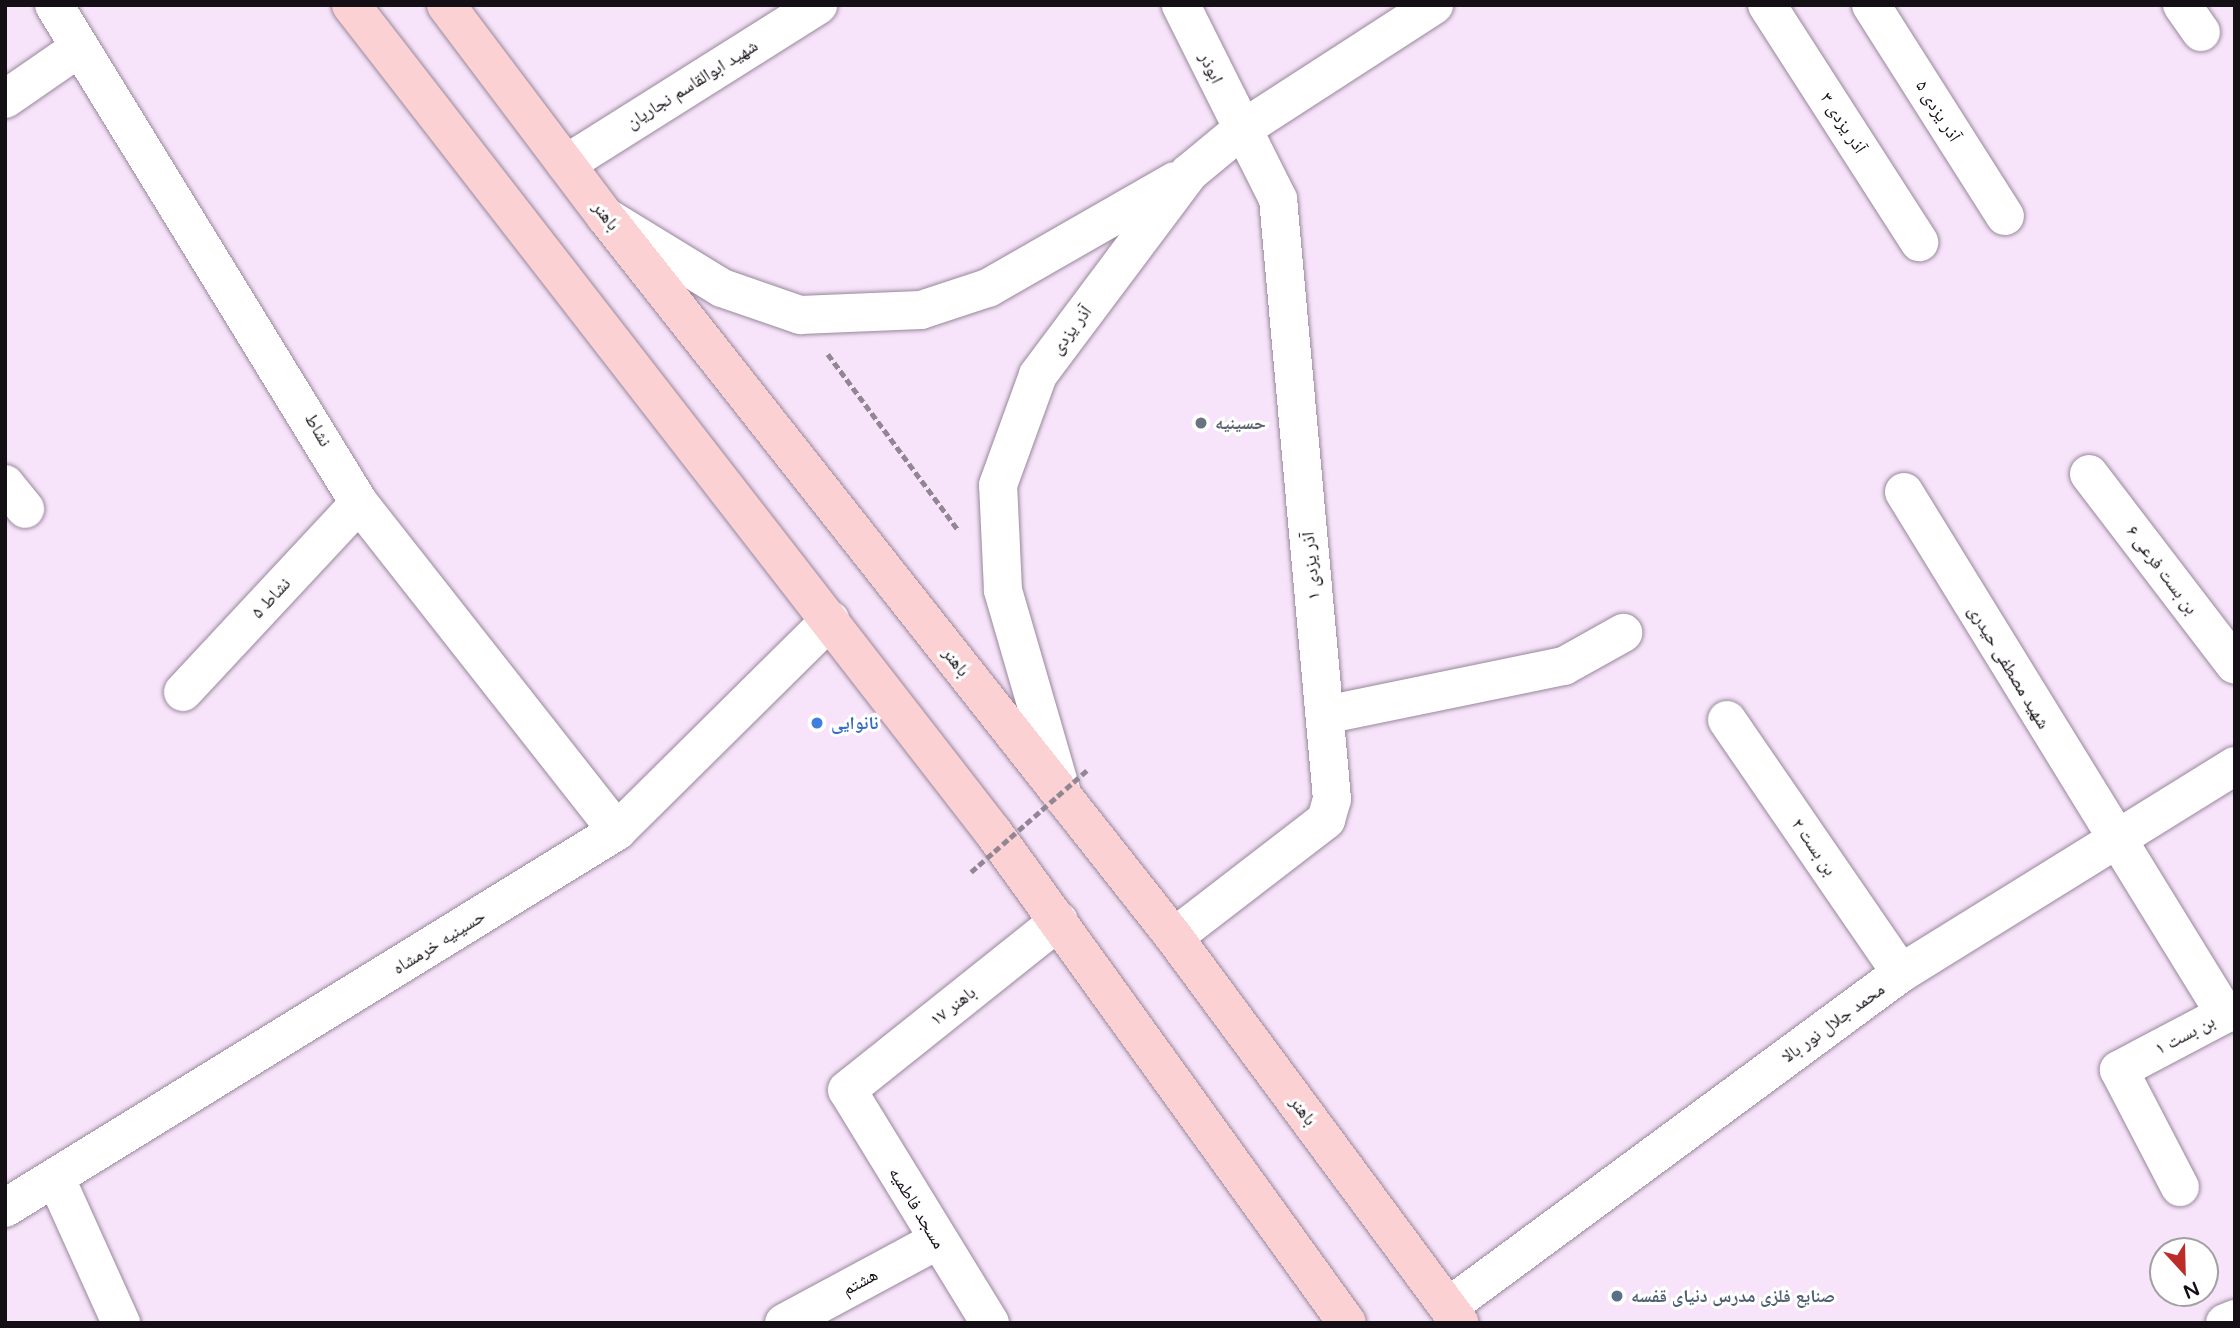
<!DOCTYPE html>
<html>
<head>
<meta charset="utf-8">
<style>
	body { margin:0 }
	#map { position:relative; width:2240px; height:1328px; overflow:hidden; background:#f7e4fa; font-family:"Varela Round","Noto Naskh Arabic",sans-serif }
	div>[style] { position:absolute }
	.path>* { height:4.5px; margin-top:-2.25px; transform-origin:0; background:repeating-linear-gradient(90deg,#928594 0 7px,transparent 0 10.5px) }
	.roads { filter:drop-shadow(0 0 2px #98879b) drop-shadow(0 0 2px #98879b) }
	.minor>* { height:38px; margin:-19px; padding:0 19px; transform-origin:19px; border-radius:19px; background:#fff }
	.tertiary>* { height:38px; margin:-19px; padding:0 19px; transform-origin:19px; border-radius:19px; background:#fff }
	.primary>* { height:38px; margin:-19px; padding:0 19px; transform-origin:19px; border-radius:19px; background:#fbd1d3 }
	.path-bridge>* { height:4.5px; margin-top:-2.25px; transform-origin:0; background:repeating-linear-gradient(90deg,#928594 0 7px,transparent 0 10.5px) }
	.dots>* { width:19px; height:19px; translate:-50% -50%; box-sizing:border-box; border:4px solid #fff; border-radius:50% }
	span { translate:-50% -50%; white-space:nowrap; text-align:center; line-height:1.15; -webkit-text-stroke:6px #fff; paint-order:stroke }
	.street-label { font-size:18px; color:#140e15 }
	.worship-label { font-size:18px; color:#5b616d; font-weight:700 }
	.left { translate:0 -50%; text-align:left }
	.shop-label { font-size:18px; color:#366cbe; font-weight:700 }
	.service-label { font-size:18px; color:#4e5e75; font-weight:700 }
	.frame { position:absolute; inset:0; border:7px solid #140e15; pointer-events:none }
	.north { position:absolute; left:2149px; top:1237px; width:70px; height:70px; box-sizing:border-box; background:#fff; border:2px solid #a19fa1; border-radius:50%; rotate:158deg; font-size:19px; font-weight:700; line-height:28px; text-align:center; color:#140e15 }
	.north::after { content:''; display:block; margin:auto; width:24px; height:32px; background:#bc2d2a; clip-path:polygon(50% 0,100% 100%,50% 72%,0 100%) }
</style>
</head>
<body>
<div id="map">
	<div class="path">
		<i style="left:828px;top:354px;width:219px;rotate:53.5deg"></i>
	</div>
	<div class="roads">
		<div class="minor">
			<i style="left:54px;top:5px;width:584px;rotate:58.51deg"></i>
			<i style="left:359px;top:503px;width:417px;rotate:51.8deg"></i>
			<i style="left:1767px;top:5px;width:282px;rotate:57.3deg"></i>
			<i style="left:1871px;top:5px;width:250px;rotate:57.6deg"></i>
			<i style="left:2182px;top:5px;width:33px;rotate:55deg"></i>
			<i style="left:5px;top:99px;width:90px;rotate:-34.6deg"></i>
			<i style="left:566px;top:164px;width:298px;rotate:-32.2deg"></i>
			<i style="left:2089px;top:474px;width:240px;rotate:52.6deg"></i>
			<i style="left:5px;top:484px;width:32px;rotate:51deg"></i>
			<i style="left:1904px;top:492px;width:613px;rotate:58.41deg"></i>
			<i style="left:2225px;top:1014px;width:120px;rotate:152.2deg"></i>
			<i style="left:2119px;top:1070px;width:132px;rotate:62.5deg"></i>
			<i style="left:183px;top:692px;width:258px;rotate:-47deg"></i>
			<i style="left:1325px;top:715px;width:244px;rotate:-11.6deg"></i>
			<i style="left:1564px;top:666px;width:68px;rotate:-29.2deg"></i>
			<i style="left:1727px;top:720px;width:307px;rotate:55.5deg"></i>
			<i style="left:1174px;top:937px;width:192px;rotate:-37.6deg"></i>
			<i style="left:1326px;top:820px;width:22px;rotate:-74deg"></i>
			<i style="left:1332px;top:799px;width:602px;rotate:-95.14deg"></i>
			<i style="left:1278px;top:199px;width:217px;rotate:-116.6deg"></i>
			<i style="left:57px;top:1181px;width:156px;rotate:65.7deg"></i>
			<i style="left:5px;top:1208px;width:719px;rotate:-31.63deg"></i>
			<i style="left:617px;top:831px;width:300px;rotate:-44.7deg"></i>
			<i style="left:1448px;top:1307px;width:563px;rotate:-36.4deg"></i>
			<i style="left:1901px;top:973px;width:393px;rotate:-31.8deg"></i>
			<i style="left:784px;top:1323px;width:173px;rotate:-28.3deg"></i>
			<i style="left:990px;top:1323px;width:273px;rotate:-121.5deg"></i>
			<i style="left:847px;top:1090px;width:271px;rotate:-38.6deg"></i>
			<i style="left:2225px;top:1323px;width:11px;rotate:-22deg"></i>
		</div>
		<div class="tertiary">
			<i style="left:606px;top:217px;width:136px;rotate:31.5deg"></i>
			<i style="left:722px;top:288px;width:83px;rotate:19.1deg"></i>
			<i style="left:800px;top:315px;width:121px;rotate:-2.4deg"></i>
			<i style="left:921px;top:310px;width:71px;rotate:-18.2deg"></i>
			<i style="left:988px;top:288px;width:215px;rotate:-29.8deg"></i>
			<i style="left:1063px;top:797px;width:216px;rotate:-106.2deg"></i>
			<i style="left:1003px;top:590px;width:105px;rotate:-92.7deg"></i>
			<i style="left:998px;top:485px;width:117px;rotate:-70deg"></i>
			<i style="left:1038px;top:375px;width:252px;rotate:-53.2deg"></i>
			<i style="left:1189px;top:173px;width:67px;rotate:-39.6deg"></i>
			<i style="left:1241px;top:130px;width:230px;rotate:-32.9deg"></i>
		</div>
		<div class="primary">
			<i style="left:351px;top:5px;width:1047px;rotate:52.18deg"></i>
			<i style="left:993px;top:832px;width:605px;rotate:54.21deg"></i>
			<i style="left:446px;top:5px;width:264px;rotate:53deg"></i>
			<i style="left:605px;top:216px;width:918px;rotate:51.72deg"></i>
			<i style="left:1174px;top:937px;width:480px;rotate:53.5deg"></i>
		</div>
	</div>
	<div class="path-bridge">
		<i style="left:971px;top:872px;width:154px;rotate:-41.3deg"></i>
	</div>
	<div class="dots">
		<i style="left:1201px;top:423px;background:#6b7280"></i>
		<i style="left:817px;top:723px;background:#3f7fe0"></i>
		<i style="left:1617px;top:1296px;background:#5c6f8a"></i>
	</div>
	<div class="street-label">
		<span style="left:1211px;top:68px;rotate:64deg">ابوذر</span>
		<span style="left:692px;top:84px;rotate:-32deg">شهید ابوالقاسم نجاریان</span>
		<span style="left:1938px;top:111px;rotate:58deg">آذر یزدی ۵</span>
		<span style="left:1843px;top:123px;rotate:57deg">آذر یزدی ۳</span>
		<span style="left:606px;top:216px;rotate:52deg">باهنر</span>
		<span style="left:1071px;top:330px;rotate:-53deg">آذر یزدی</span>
		<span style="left:318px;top:430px;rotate:60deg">نشاط</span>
		<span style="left:1311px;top:566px;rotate:-95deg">آذر یزدی ۱</span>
		<span style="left:2162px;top:570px;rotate:53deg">بن بست فرعی ۶</span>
		<span style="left:271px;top:598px;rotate:-47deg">نشاط ۵</span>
		<span style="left:956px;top:662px;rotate:52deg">باهنر</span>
		<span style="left:2009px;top:667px;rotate:59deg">شهید مصطفی حیدری</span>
		<span style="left:1814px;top:847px;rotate:56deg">بن بست ۲</span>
		<span style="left:439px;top:942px;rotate:-32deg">حسینیه خرمشاه</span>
		<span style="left:953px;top:1006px;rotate:-38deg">باهنر ۱۷</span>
		<span style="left:1833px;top:1023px;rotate:-36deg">محمد جلال نور بالا</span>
		<span style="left:2185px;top:1035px;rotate:-28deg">بن بست ۱</span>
		<span style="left:1303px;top:1111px;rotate:53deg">باهنر</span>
		<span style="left:917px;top:1208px;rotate:59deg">مسجد فاطمیه</span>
		<span style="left:860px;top:1282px;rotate:-28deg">هشتم</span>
	</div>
	<div class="worship-label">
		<span class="left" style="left:1215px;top:423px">حسینیه</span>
	</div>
	<div class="shop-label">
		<span class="left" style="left:831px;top:723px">نانوایی</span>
	</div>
	<div class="service-label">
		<span class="left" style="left:1631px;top:1296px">صنایع فلزی مدرس دنیای قفسه</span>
	</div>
	<div class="frame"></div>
	<div class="north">N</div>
</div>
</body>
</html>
